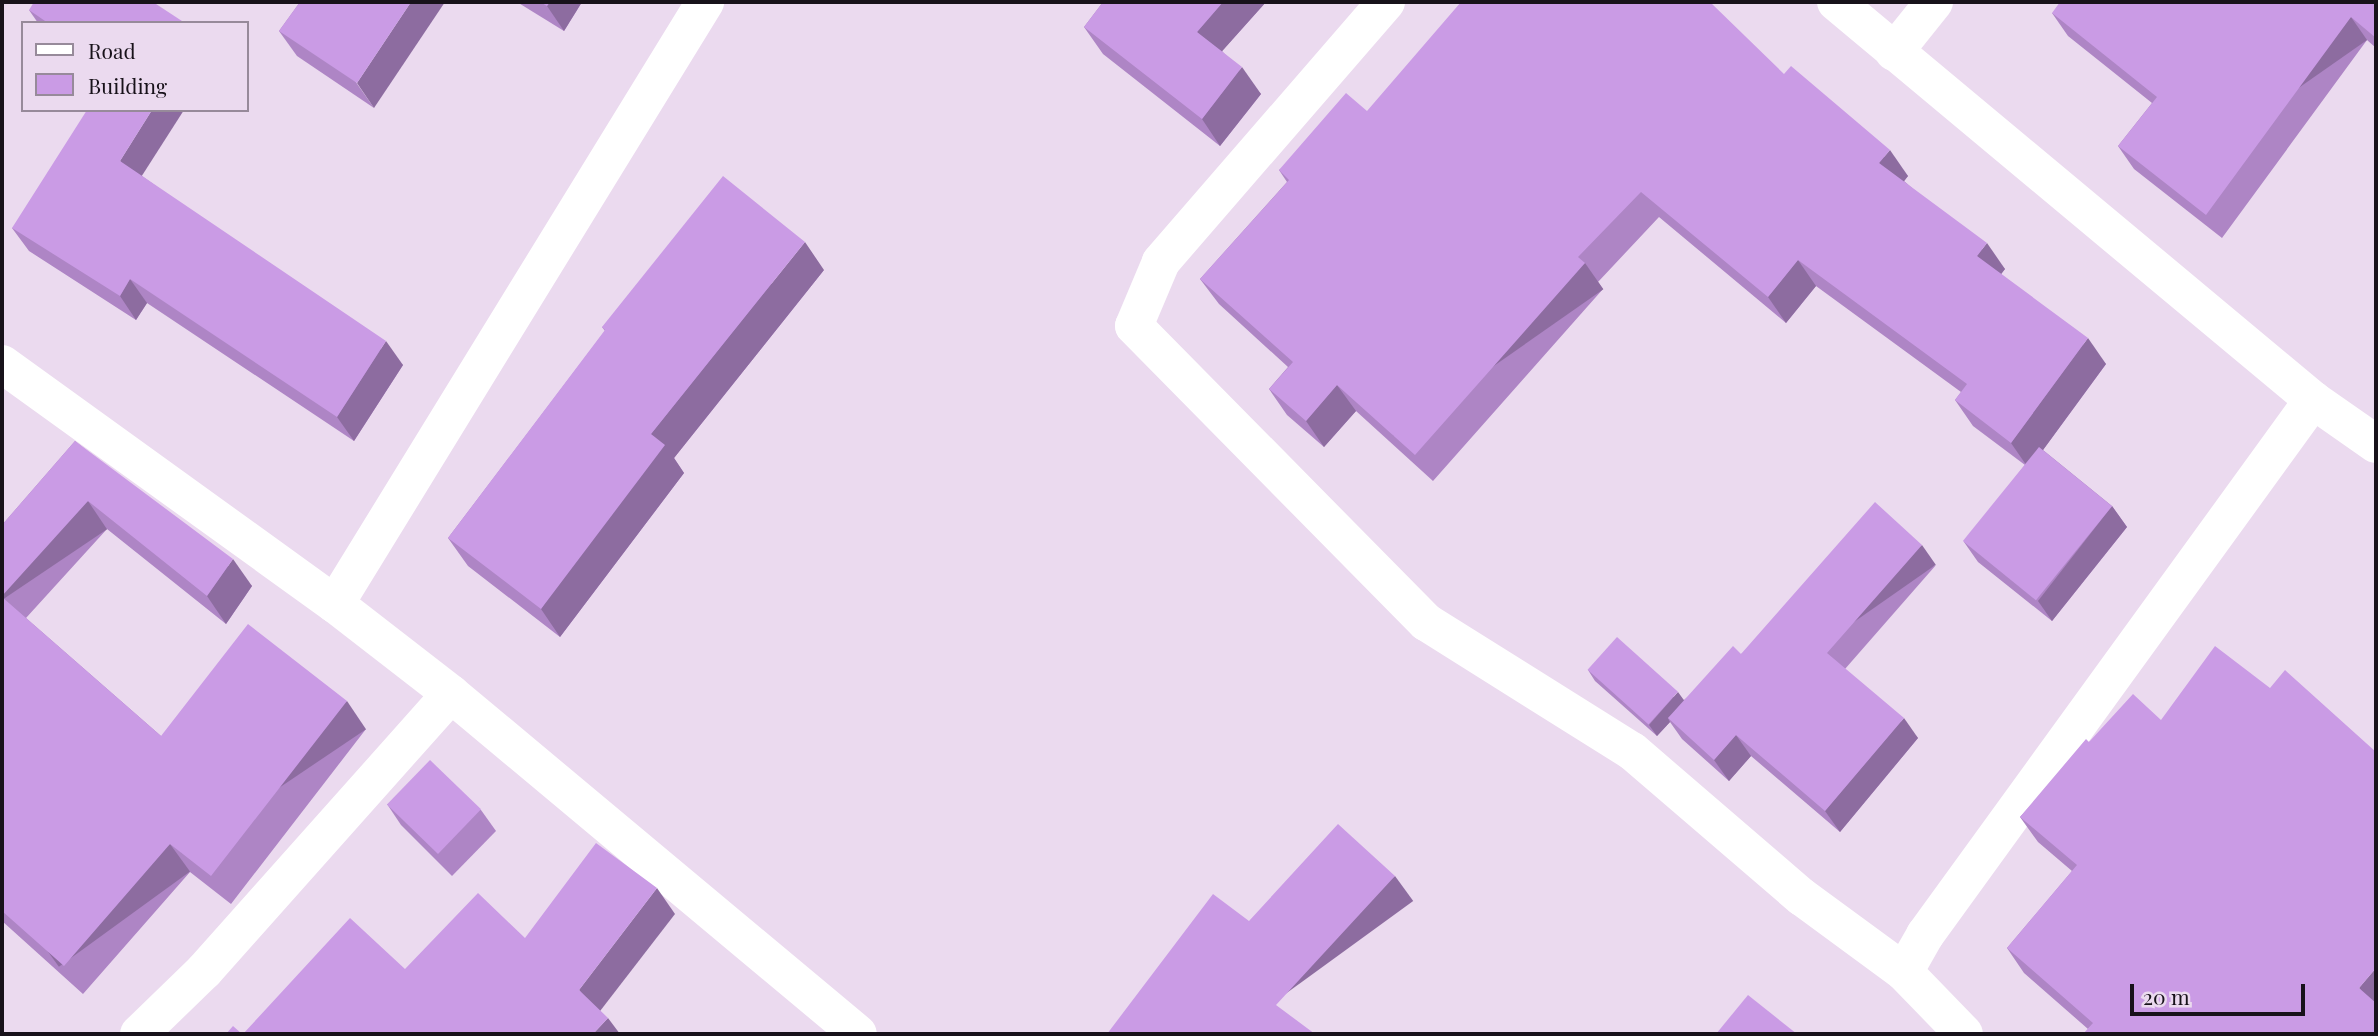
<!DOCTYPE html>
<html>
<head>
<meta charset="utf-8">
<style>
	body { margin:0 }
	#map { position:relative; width:2378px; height:1036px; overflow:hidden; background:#ebdaef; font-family:"Playfair Display",serif }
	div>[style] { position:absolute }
	.street>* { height:38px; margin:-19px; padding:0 19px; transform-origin:19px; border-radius:19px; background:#fff }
	.wall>* { inset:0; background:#ae85c5 }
	.shaded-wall>* { inset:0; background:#8d6ca0; transform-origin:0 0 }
	.building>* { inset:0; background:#ca9be5; transform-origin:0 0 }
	span { translate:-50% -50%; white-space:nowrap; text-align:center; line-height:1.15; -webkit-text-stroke:5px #ebdaef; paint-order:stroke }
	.frame { position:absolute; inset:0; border:4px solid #18121a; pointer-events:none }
	.legend { position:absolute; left:21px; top:21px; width:228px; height:91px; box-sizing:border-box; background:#ebdaef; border:2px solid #978a9a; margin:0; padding:9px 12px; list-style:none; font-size:21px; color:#18121a }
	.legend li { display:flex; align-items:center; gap:14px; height:35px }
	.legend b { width:35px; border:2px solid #978a9a }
	.scale { position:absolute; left:2130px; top:984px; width:175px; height:32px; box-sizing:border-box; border:4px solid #18121a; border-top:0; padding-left:9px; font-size:21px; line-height:24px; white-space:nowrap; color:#18121a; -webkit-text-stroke:5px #ebdaef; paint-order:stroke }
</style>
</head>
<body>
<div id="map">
	<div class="street">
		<i style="left:1386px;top:2px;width:344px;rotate:130.9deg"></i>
		<i style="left:1161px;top:262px;width:69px;rotate:112.9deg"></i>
		<i style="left:1134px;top:326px;width:416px;rotate:45.4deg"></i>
		<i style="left:1426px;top:622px;width:243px;rotate:32.1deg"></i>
		<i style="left:1632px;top:751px;width:224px;rotate:40.7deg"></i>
		<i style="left:1802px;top:897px;width:127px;rotate:36.3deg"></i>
		<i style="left:1904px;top:972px;width:86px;rotate:45.9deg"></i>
		<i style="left:1836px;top:2px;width:621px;rotate:39.84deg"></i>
		<i style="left:2313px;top:400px;width:77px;rotate:34.9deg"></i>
		<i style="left:1894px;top:52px;width:64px;rotate:-51.3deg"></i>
		<i style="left:2px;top:364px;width:410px;rotate:35.8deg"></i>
		<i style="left:335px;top:604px;width:147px;rotate:37.8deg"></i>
		<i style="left:451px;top:694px;width:530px;rotate:39.87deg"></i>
		<i style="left:335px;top:604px;width:707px;rotate:-58.42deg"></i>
		<i style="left:1904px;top:972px;width:43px;rotate:-60.4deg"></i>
		<i style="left:1925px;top:935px;width:661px;rotate:-54.05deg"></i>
		<i style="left:139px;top:1034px;width:91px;rotate:-44.1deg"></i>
		<i style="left:204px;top:971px;width:371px;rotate:-48.3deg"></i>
	</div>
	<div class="wall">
		<i style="clip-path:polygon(300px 2px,374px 108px,297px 56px,279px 31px)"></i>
		<i style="clip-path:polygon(517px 2px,582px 2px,564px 31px)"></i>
		<i style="clip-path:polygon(1103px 2px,1266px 2px,1222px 51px,1261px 94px,1220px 146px,1103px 54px,1084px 27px)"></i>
		<i style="clip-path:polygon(2376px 2px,2376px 48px,2367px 40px,2222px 238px,2134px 169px,2118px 146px,2152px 103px,2068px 36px,2052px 13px)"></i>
		<i style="clip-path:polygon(29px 10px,185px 23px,38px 23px)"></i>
		<i style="clip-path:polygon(1784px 74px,1908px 176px,1904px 181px,2005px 269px,2001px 274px,2106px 364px,2043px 450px,2112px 506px,2127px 527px,2052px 621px,1978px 562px,1964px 542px,2025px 465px,1973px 426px,1955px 400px,1961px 392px,1816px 286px,1786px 323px,1659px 217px,1598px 282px,1603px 289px,1433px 481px,1356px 411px,1324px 447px,1287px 415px,1269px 389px,1288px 367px,1219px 304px,1200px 279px,1287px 182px,1279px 170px,1367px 111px)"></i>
		<i style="clip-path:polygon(142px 176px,403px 365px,354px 441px,147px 303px,136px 320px,29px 251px,12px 228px)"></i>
		<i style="clip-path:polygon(824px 270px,674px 458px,684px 473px,560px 637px,468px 566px,448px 538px,605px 331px,602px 327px)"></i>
		<i style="clip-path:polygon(75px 441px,252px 586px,226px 624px,107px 529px,26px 618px,161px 736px,366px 729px,231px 904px,190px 872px,83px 994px,2px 921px,2px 525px)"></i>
		<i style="clip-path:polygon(1936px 565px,1845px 669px,1918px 738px,1840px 832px,1751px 756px,1729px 781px,1682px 739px,1670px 722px,1657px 736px,1595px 681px,1588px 670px,1684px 700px,1741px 654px)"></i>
		<i style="clip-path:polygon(2270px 688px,2376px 752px,2088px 1029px,2024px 973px,2007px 948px,2072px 871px,2038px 842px,2020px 817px,2089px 742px)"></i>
		<i style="clip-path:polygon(387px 804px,481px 810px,496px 831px,452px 876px,401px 825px)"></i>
	</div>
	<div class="shaded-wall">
		<i style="clip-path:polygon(411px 2px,445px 2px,374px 108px,357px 83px)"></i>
		<i style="clip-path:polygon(550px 2px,582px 2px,564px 31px,547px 6px)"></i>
		<i style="clip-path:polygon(1223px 2px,1266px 2px,1216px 58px,1197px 32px)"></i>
		<i style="left:2351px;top:17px;width:28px;height:245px;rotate:55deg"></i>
		<i style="clip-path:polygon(1242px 67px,1261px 94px,1220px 146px,1202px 119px)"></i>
		<i style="clip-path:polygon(152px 110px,184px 110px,136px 185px,120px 161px)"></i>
		<i style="clip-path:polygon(1890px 150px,1908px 176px,1898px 189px,1879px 163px)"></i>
		<i style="clip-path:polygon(805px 242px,824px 270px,674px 458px,684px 473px,560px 637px,541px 609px,651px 434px)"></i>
		<i style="clip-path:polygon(1987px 243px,2005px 269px,1995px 282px,1977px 256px)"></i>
		<i style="clip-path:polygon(1798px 260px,1816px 286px,1786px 323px,1768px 297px)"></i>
		<i style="left:1585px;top:263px;width:32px;height:256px;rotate:55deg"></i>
		<i style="clip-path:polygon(130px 279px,147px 303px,136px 320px,120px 296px)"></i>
		<i style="clip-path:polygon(2088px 338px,2106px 364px,2029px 469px,2011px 443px)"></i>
		<i style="clip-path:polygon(386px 341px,403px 365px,354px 441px,337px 417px)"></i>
		<i style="clip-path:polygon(1337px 385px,1356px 411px,1324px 447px,1306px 421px)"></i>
		<i style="left:88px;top:501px;width:34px;height:128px;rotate:56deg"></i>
		<i style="clip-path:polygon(2112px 506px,2127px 527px,2052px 621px,2038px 601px)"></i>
		<i style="left:1922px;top:545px;width:24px;height:144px;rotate:55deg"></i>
		<i style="clip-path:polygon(233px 559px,252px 586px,226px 624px,207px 596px)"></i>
		<i style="clip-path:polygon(1678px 692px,1686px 703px,1668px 718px,1670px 722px,1657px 736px,1649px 725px)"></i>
		<i style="left:347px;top:701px;width:34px;height:222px;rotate:56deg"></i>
		<i style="clip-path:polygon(1904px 718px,1918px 738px,1840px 832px,1825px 811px)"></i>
		<i style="clip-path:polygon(1736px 735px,1751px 756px,1729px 781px,1714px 760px)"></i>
		<i style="left:170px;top:844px;width:34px;height:162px;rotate:54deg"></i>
		<i style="left:1395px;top:876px;width:31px;height:176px;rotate:54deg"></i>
		<i style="clip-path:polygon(657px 888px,675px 914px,597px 1015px,579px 990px)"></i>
		<i style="clip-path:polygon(2376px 968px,2376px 1012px,2359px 988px)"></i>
		<i style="clip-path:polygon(608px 1018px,620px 1034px,593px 1034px)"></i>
	</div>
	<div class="building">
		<i style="clip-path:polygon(34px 2px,153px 2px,185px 23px,48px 23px,29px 10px)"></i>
		<i style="clip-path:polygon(300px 2px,411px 2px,357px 83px,279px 31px)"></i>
		<i style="clip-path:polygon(540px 2px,550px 2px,547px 6px)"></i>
		<i style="clip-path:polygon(1103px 2px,1223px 2px,1197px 32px,1242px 67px,1202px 119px,1084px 27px)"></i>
		<i style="clip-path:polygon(1461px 2px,1710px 2px,1784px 74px,1791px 66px,1890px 150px,1879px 163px,1987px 243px,1977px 256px,2088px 338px,2011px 443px,1955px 400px,1967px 384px,1798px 260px,1768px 297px,1641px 192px,1578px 257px,1585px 263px,1415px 455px,1337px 385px,1306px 421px,1269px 389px,1293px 362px,1200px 279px,1289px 180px,1279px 170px,1346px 93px,1367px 111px)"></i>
		<i style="clip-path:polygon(2060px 2px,2376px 2px,2376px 38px,2351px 17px,2206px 215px,2118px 146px,2157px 97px,2052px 13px)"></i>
		<i style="clip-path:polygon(87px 110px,152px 110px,120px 161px,386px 341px,337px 417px,130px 279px,120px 296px,12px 228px)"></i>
		<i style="clip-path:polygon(723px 176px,805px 242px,651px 434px,665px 445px,541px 609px,448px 538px,605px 330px,602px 327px)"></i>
		<i style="clip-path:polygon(75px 441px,233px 559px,207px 596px,88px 501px,2px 596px,2px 525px)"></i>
		<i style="left:2039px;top:447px;width:94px;height:121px;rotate:39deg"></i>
		<i style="clip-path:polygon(1875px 502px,1922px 545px,1827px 653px,1904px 718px,1825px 811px,1736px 735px,1714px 760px,1668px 718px,1733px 646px,1741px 654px)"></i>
		<i style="clip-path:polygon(2px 597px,161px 736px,248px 624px,347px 701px,211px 876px,170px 844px,64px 966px,2px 911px)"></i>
		<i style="left:1617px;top:637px;width:82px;height:44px;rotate:42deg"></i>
		<i style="clip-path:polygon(2215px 646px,2270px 688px,2285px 670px,2376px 752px,2376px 968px,2359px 988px,2376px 1003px,2376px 1034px,2083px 1034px,2093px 1023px,2007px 948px,2077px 865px,2020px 817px,2086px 739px,2089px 742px,2133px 694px,2161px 720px)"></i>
		<i style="left:430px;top:760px;width:71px;height:62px;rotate:44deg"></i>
		<i style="clip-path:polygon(1338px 824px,1395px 876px,1276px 1005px,1315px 1034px,1107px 1034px,1213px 894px,1249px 921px)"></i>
		<i style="clip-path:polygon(596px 843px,657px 888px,579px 990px,608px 1018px,593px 1034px,243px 1034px,350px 918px,405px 969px,478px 893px,525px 938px)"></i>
		<i style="clip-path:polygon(1748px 995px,1797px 1034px,1716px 1034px)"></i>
		<i style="clip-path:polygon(233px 1026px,242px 1034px,226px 1034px)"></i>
	</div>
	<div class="frame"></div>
	<ul class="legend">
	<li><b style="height:9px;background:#fff"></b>Road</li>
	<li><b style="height:19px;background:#ca9be5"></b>Building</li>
	</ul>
	<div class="scale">20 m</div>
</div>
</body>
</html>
